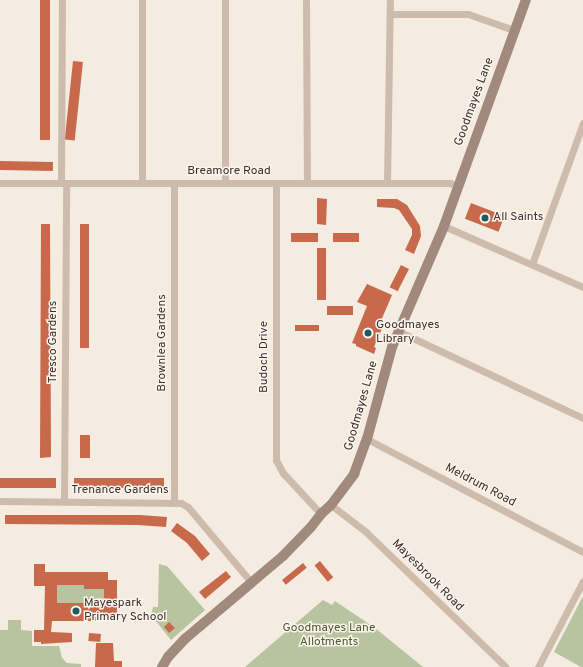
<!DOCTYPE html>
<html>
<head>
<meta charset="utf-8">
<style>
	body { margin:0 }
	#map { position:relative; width:583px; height:667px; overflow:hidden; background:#f4ebe1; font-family:Overpass,sans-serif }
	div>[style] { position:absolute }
	.green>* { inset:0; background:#b8c4a0; transform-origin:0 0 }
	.building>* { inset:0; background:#c8694b; transform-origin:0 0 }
	.minor>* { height:7px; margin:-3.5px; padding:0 3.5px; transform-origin:3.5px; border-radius:3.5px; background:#cdbbac }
	.secondary>* { height:10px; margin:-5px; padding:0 5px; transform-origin:5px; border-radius:5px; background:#a18a7d }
	.dots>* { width:11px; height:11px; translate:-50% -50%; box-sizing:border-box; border:2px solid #fbf5ee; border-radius:50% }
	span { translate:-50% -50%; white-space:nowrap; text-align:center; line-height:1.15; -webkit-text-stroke:3px #fbf5ee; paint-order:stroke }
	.street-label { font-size:12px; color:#3b302b }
	.poi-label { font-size:12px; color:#3b302b }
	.left { translate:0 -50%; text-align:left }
	.park-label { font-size:12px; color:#4a5a2e }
</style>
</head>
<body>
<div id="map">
	<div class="green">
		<i style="clip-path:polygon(159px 564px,167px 566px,205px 610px,171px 640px,151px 615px,153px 607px,158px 607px)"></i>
		<i style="left:104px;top:584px;width:19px;height:47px;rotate:90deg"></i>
		<i style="clip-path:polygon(583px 596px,583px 667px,581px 667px,554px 652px)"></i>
		<i style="clip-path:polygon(323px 600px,332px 605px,335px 601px,375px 628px,423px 667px,245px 667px)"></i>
		<i style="clip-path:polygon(8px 620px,21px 620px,21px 630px,32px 631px,32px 646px,59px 646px,62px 658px,67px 663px,81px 664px,81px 667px,0 667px,0 630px,8px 630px)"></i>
	</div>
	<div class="building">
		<i style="left:40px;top:0;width:10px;height:140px"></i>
		<i style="left:73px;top:61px;width:10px;height:79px;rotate:6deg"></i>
		<i style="left:0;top:161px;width:53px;height:9px;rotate:1deg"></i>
		<i style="clip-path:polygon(317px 198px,327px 199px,326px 225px,317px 224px)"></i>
		<i style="clip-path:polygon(377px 199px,397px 199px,407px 205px,420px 226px,421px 236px,414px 254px,405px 250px,412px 235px,412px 229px,399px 210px,394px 208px,377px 207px)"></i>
		<i style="left:471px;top:203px;width:36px;height:17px;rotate:21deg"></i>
		<i style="clip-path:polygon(41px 224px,50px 224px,51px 457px,40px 458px)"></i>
		<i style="left:80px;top:224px;width:9px;height:124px"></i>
		<i style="left:291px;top:233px;width:27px;height:9px"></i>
		<i style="left:333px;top:233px;width:26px;height:9px"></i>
		<i style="left:317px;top:248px;width:9px;height:52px"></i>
		<i style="left:401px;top:265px;width:9px;height:25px;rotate:27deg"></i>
		<i style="clip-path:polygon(367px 284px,392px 295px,380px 323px,384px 324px,374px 347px,376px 348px,374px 354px,356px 346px,356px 344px,352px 343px,367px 306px,357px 302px)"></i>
		<i style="left:327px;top:306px;width:26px;height:9px"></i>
		<i style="left:295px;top:325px;width:24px;height:6px"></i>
		<i style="left:80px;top:435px;width:10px;height:23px"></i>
		<i style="left:0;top:478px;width:56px;height:10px"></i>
		<i style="left:164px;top:478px;width:10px;height:90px;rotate:90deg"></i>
		<i style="clip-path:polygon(5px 515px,140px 515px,167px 517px,166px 527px,138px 525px,5px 524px)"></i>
		<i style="clip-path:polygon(177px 523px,195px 536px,210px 554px,202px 561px,187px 543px,171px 531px)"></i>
		<i style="left:320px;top:561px;width:21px;height:7px;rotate:51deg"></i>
		<i style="left:303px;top:563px;width:6px;height:27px;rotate:51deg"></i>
		<i style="clip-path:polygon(evenodd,34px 564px,45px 564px,45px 572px,108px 572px,108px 580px,117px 580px,117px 621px,52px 621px,51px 632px,72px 633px,72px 642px,41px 644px,41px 642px,34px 642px,34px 630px,44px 630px,45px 586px,34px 586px,34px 564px,57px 585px,84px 585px,84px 589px,104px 589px,104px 603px,57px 603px,57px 585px)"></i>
		<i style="clip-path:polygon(226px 571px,231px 577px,205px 599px,199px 592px)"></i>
		<i style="clip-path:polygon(169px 622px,175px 628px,169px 633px,164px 627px)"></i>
		<i style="left:89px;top:633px;width:12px;height:8px;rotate:5deg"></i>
		<i style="clip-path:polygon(96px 643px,113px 643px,114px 661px,122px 661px,122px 667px,95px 667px)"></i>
	</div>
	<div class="minor">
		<i style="left:306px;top:0;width:183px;rotate:89.7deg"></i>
		<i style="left:390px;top:14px;width:78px"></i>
		<i style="left:468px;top:14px;width:49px;rotate:19.2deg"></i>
		<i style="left:0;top:183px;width:450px"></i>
		<i style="left:450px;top:183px;width:8px;rotate:23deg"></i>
		<i style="left:61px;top:183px;width:183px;rotate:-89.7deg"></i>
		<i style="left:142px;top:183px;width:183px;rotate:-90deg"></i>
		<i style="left:174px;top:183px;width:319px;rotate:90deg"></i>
		<i style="left:225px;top:183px;width:183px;rotate:-90deg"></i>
		<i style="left:276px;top:183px;width:277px;rotate:90deg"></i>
		<i style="left:276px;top:460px;width:15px;rotate:62deg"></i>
		<i style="left:283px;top:473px;width:56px;rotate:47.2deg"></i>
		<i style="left:387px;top:183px;width:183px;rotate:-89.1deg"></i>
		<i style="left:444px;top:226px;width:152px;rotate:23.7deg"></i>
		<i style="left:532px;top:264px;width:150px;rotate:-70.1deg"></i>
		<i style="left:398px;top:331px;width:204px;rotate:25.2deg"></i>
		<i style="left:367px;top:439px;width:244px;rotate:27.6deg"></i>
		<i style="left:0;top:501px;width:181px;rotate:0.6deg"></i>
		<i style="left:181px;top:503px;width:8px;rotate:30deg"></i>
		<i style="left:188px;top:507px;width:98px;rotate:50deg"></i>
		<i style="left:64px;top:501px;width:318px;rotate:-89.6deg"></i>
		<i style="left:331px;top:505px;width:44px;rotate:37.6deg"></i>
		<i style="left:366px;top:532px;width:194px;rotate:44deg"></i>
		<i style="left:538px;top:667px;width:97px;rotate:-62.4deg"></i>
	</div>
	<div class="secondary">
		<i style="left:162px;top:667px;width:12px;rotate:-59deg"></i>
		<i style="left:168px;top:657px;width:26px;rotate:-47deg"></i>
		<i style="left:186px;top:638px;width:127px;rotate:-40.2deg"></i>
		<i style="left:283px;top:556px;width:40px;rotate:-46deg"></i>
		<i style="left:311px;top:527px;width:16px;rotate:-52deg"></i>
		<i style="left:321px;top:514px;width:13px;rotate:-42deg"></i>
		<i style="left:331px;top:505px;width:39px;rotate:-53deg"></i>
		<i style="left:354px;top:474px;width:37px;rotate:-70deg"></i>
		<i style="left:367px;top:439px;width:95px;rotate:-74.8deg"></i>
		<i style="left:392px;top:347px;width:132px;rotate:-66.7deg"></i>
		<i style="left:444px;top:226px;width:240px;rotate:-70.1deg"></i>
	</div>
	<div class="dots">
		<i style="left:485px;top:218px;background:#1f5a5e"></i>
		<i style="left:368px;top:333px;background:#1f5a5e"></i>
		<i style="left:76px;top:611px;background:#1f5a5e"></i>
	</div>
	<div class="street-label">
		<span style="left:475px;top:102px;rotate:-70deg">Goodmayes Lane</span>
		<span style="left:229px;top:172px">Breamore Road</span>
		<span style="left:54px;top:342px;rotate:-90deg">Tresco Gardens</span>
		<span style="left:163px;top:343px;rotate:-90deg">Brownlea Gardens</span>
		<span style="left:265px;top:357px;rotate:-90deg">Budoch Drive</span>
		<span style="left:362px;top:406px;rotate:-74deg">Goodmayes Lane</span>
		<span style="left:480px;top:486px;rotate:28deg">Meldrum Road</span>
		<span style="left:120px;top:491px">Trenance Gardens</span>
		<span style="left:427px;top:576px;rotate:45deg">Mayesbrook Road</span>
	</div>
	<div class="poi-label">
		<span class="left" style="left:493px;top:218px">All Saints</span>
		<span class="left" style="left:376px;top:333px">Goodmayes<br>Library</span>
		<span class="left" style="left:84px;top:611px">Mayespark<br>Primary School</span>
	</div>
	<div class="park-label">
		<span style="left:329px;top:636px">Goodmayes Lane<br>Allotments</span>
	</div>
</div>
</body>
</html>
